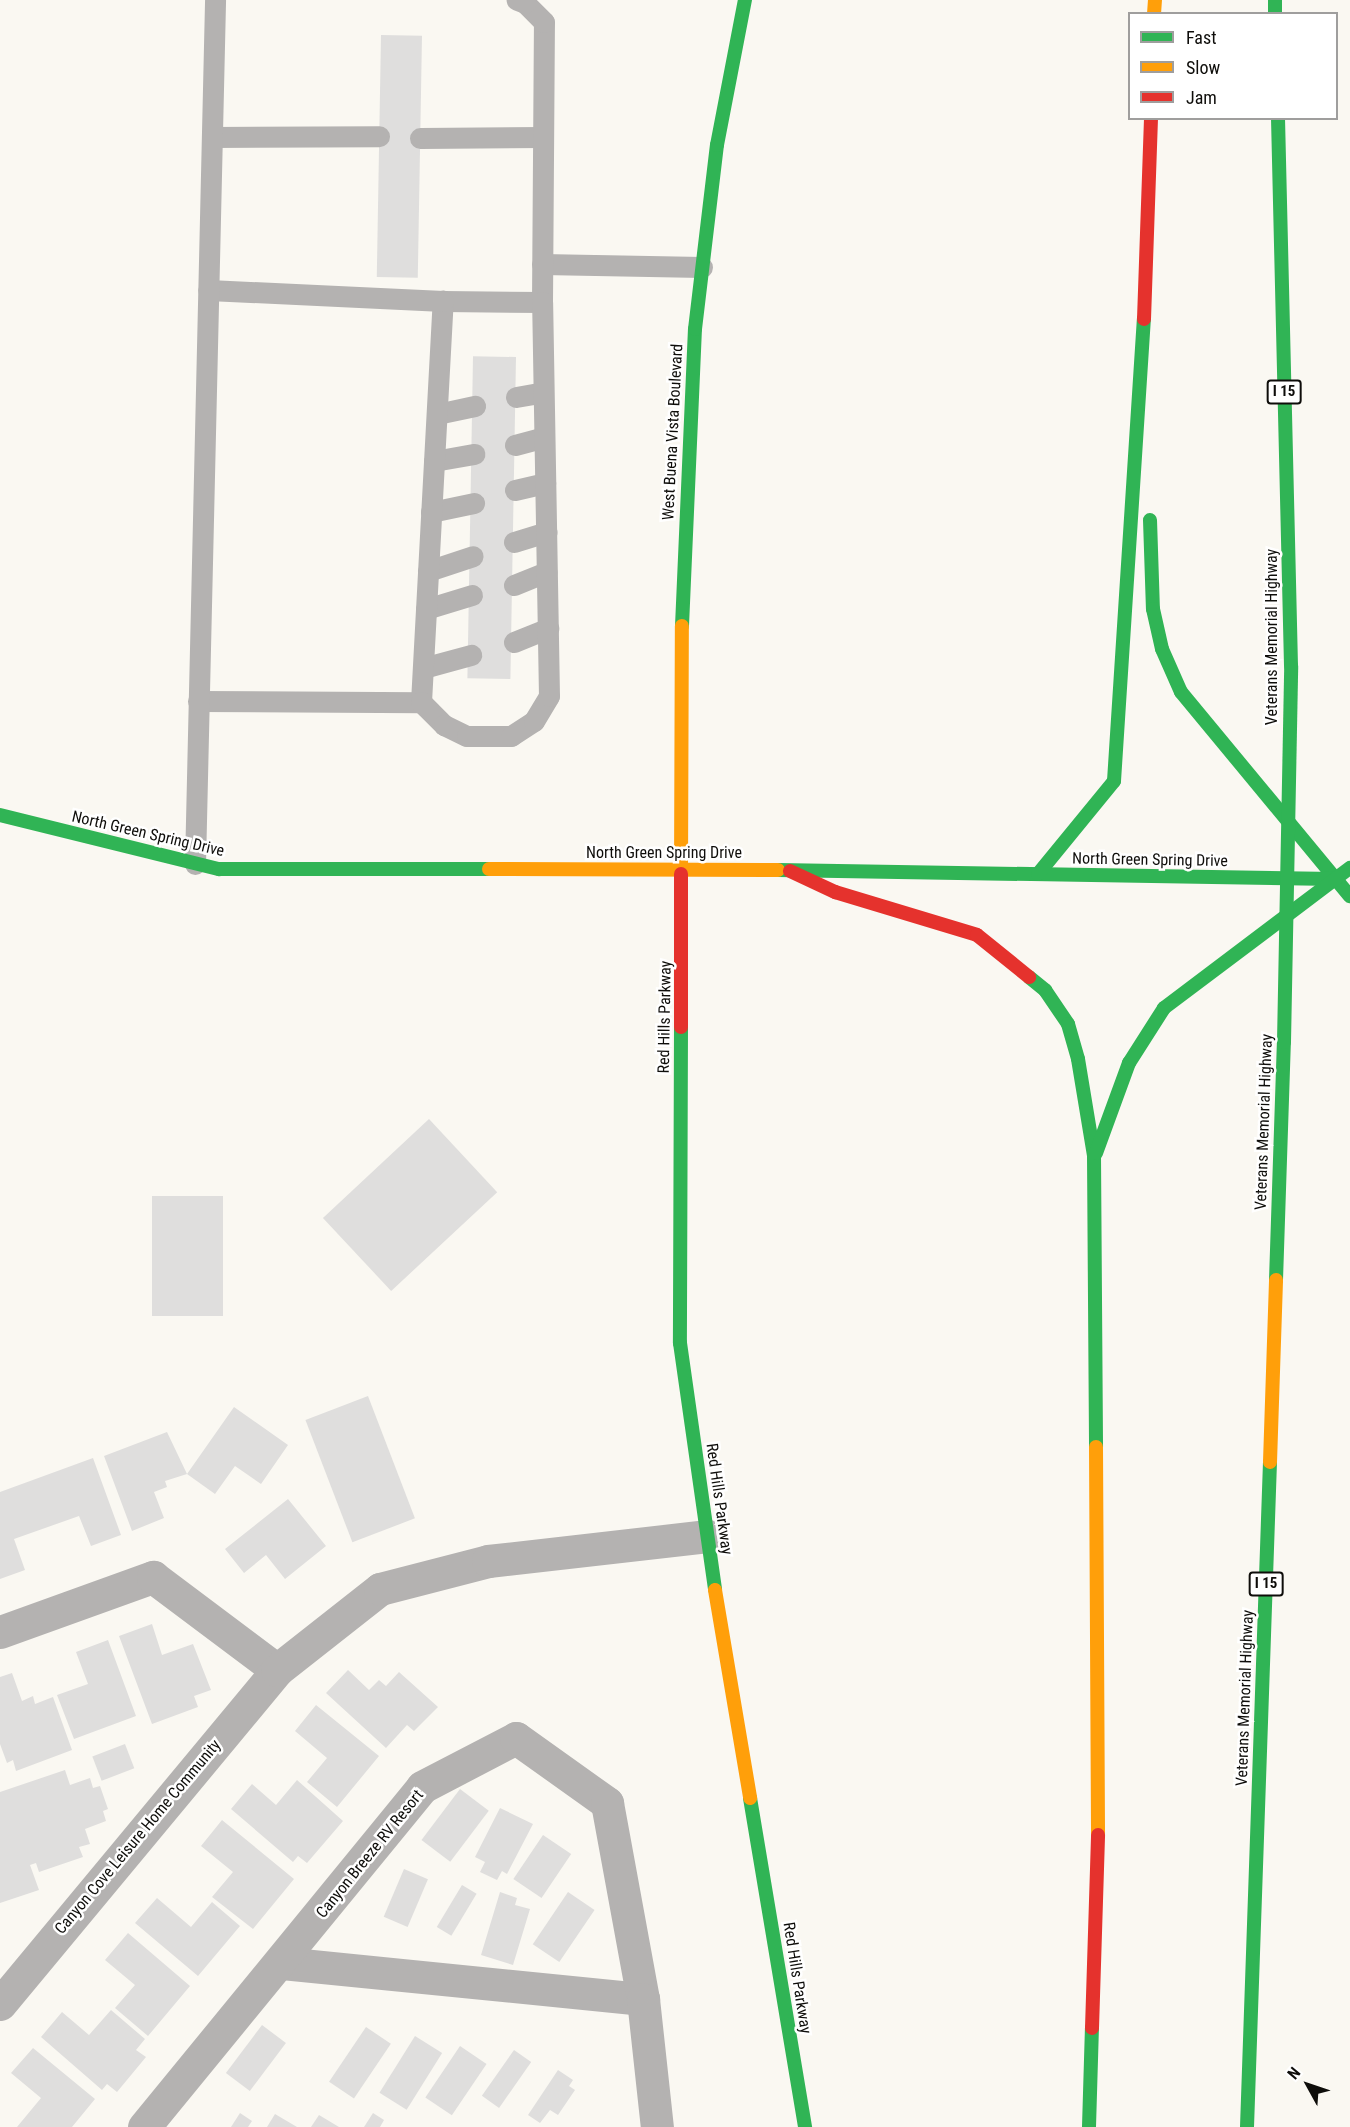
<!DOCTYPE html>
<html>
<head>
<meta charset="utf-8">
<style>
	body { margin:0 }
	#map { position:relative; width:1350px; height:2127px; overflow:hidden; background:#faf8f2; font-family:"Roboto Condensed",sans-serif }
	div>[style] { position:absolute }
	.building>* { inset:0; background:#dfdedd; transform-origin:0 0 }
	.lane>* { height:21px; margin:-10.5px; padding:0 10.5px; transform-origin:10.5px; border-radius:10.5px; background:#b4b2b1 }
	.street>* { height:33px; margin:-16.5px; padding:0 16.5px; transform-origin:16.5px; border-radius:16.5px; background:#b4b2b1 }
	.fast>* { height:14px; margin:-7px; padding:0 7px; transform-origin:7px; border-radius:7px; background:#30b455 }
	.slow>* { height:14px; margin:-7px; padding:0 7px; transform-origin:7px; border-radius:7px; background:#ff9f0a }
	.jam>* { height:14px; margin:-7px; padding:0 7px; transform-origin:7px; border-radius:7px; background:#e5322d }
	.fast-bridge>* { height:14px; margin:-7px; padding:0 7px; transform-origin:7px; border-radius:7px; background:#30b455 }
	span { translate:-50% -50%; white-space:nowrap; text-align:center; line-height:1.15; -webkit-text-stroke:5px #fff; paint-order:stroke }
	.shield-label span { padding:2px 4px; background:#fff; border:2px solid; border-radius:4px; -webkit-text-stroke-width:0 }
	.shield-label { font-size:15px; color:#0e0d0a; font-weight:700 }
	.street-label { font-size:16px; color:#0e0d0a }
	.legend { position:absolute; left:1128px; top:12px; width:210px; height:108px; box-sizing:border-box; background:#fff; border:2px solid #9f9e9d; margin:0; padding:8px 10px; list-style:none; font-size:18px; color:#0e0d0a }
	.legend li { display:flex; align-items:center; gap:12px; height:30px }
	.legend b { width:30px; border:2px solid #9f9e9d }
	.north { position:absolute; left:1278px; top:2055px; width:60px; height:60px; -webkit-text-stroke:4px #fff; paint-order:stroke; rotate:310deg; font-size:16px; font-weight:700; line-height:24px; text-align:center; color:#0e0d0a }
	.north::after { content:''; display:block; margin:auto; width:21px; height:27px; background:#0e0d0a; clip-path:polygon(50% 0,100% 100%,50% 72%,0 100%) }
</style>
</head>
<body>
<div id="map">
	<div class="building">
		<i style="left:381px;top:35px;width:41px;height:242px;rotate:1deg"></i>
		<i style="left:516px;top:357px;width:322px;height:43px;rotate:91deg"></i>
		<i style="left:429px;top:1119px;width:100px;height:145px;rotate:47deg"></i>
		<i style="left:223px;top:1196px;width:120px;height:71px;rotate:90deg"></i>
		<i style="left:368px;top:1396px;width:131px;height:67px;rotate:69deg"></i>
		<i style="clip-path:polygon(234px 1407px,288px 1445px,261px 1484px,235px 1466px,215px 1494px,187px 1474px)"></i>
		<i style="clip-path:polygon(167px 1432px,187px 1474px,165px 1481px,167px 1487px,154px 1492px,164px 1518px,132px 1531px,104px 1456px)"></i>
		<i style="clip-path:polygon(93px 1458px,121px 1535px,91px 1546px,79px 1516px,14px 1539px,25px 1570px,0 1579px,0 1492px)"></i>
		<i style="clip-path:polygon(288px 1499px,326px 1546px,285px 1579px,266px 1555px,244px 1573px,225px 1549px)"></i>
		<i style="clip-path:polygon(152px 1624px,162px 1655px,193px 1644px,211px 1690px,194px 1696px,198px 1707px,152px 1724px,119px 1636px)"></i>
		<i style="clip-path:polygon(108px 1640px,136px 1716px,74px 1739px,57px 1695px,88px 1684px,76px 1652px)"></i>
		<i style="clip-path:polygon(348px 1670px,369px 1690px,379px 1680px,386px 1686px,399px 1672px,438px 1707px,414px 1731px,407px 1725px,386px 1748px,326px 1693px)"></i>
		<i style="clip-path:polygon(12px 1673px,22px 1701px,33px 1696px,35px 1704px,53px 1697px,72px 1750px,16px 1771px,13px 1760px,7px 1763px,0 1744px,0 1677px)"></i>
		<i style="clip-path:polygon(316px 1705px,379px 1756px,337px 1807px,307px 1782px,327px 1758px,295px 1731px)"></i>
		<i style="left:125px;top:1744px;width:26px;height:35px;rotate:69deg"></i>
		<i style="clip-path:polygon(65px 1770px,70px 1785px,90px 1778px,93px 1788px,100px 1786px,108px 1809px,103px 1811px,106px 1821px,85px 1829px,90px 1844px,79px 1847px,83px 1857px,39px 1872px,36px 1863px,30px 1865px,39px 1890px,0 1903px,0 1792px)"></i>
		<i style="clip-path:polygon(297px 1780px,343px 1821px,307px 1863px,298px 1856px,293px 1862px,231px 1809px,252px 1784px,276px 1805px)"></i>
		<i style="left:460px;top:1789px;width:36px;height:64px;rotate:37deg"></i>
		<i style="clip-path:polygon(500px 1808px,533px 1824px,507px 1874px,502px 1871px,497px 1880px,480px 1872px,485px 1862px,475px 1857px)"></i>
		<i style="clip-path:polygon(222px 1820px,294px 1879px,253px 1929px,212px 1897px,233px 1872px,201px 1846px)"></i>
		<i style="left:543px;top:1835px;width:34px;height:53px;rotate:34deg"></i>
		<i style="left:404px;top:1869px;width:26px;height:52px;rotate:23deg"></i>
		<i style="left:462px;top:1885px;width:17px;height:49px;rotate:31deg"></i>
		<i style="clip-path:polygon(500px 1892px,517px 1898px,515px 1905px,530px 1909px,513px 1965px,481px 1955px)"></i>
		<i style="left:568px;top:1892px;width:32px;height:63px;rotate:34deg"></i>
		<i style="clip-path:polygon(157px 1898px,191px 1927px,212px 1902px,240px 1926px,198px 1976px,135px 1923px)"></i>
		<i style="clip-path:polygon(128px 1933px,190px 1986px,148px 2036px,115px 2008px,135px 1985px,105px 1960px)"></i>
		<i style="clip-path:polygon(111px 2010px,145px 2039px,136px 2050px,146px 2057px,117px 2092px,107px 2084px,102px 2090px,41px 2037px,62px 2012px,89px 2035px)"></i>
		<i style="left:262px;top:2025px;width:30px;height:60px;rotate:37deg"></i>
		<i style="left:366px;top:2027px;width:30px;height:66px;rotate:34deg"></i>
		<i style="left:415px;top:2036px;width:32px;height:67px;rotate:32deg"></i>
		<i style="left:460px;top:2046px;width:32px;height:62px;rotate:34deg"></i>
		<i style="clip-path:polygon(33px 2048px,95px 2099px,72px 2127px,17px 2127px,41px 2098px,11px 2073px)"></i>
		<i style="left:514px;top:2050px;width:21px;height:56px;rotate:35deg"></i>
		<i style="clip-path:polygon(558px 2070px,573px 2080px,569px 2086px,575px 2090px,558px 2115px,550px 2110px,540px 2123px,528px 2115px)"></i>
		<i style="clip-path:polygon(240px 2113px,252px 2121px,248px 2127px,231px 2127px)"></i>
		<i style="clip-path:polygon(373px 2113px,384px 2120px,380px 2127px,364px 2127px)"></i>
		<i style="clip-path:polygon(275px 2114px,297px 2127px,267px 2127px)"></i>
		<i style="clip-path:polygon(319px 2115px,339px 2127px,311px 2127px)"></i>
	</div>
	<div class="lane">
		<i style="left:212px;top:137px;width:167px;rotate:-0.3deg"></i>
		<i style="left:420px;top:138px;width:123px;rotate:-0.5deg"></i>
		<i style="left:542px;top:264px;width:160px;rotate:1.1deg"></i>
		<i style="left:443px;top:301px;width:99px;rotate:0.6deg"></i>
		<i style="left:542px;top:302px;width:280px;rotate:-89.6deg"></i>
		<i style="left:544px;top:22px;width:27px;rotate:-135deg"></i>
		<i style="left:525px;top:3px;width:9px;rotate:-159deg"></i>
		<i style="left:516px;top:397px;width:27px;rotate:-10deg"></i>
		<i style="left:437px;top:414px;width:39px;rotate:-12deg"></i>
		<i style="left:515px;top:445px;width:30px;rotate:-15deg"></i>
		<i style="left:434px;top:461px;width:41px;rotate:-9.9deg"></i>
		<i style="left:515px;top:490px;width:31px;rotate:-13deg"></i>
		<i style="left:431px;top:512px;width:44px;rotate:-11.8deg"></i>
		<i style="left:514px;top:542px;width:34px;rotate:-17deg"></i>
		<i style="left:428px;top:571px;width:47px;rotate:-18.4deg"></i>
		<i style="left:514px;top:585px;width:35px;rotate:-22deg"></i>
		<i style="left:426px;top:609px;width:48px;rotate:-16.9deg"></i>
		<i style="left:514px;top:642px;width:37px;rotate:-22deg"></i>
		<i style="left:423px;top:668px;width:50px;rotate:-15.2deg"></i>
		<i style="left:198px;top:701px;width:223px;rotate:0.3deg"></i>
		<i style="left:421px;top:702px;width:402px;rotate:-86.9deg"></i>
		<i style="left:443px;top:301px;width:235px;rotate:-177.3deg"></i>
		<i style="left:421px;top:702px;width:33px;rotate:45deg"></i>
		<i style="left:444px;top:725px;width:25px;rotate:26deg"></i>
		<i style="left:467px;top:736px;width:44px"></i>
		<i style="left:511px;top:736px;width:27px;rotate:-33deg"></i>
		<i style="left:534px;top:721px;width:29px;rotate:-59deg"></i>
		<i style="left:549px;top:696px;width:394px;rotate:-91deg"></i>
		<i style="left:195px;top:864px;width:864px;rotate:-88.67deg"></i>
	</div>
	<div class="street">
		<i style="left:0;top:1632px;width:163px;rotate:-19.8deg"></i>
		<i style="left:153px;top:1577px;width:155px;rotate:36.9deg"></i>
		<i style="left:282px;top:1963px;width:363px;rotate:5.7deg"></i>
		<i style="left:0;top:2004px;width:434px;rotate:-50.3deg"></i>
		<i style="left:277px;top:1670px;width:131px;rotate:-38.2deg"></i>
		<i style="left:380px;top:1589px;width:112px;rotate:-14.5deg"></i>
		<i style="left:488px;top:1561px;width:221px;rotate:-6.5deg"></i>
		<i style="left:144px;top:2127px;width:439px;rotate:-50.7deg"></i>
		<i style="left:422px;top:1787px;width:106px;rotate:-27.5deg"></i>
		<i style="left:516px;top:1738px;width:112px;rotate:35.5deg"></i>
		<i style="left:607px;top:1803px;width:199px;rotate:79.6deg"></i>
		<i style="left:643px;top:1999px;width:129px;rotate:83.8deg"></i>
	</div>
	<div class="fast">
		<i style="left:1275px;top:0;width:14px;rotate:90deg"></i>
		<i style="left:1278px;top:118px;width:548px;rotate:88.64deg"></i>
		<i style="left:1150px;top:520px;width:89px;rotate:88.1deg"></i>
		<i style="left:1153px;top:609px;width:41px;rotate:77.3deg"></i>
		<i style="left:1162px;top:649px;width:47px;rotate:66.2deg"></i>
		<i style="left:1181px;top:692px;width:265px;rotate:50.4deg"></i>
		<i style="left:682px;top:626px;width:297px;rotate:-87.5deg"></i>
		<i style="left:695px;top:329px;width:185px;rotate:-83.2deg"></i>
		<i style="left:717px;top:145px;width:148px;rotate:-79.1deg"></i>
		<i style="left:0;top:815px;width:226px;rotate:13.9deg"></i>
		<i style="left:219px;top:869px;width:270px"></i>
		<i style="left:778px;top:870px;width:557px;rotate:0.93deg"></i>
		<i style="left:1038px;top:874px;width:120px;rotate:-50.7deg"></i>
		<i style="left:1114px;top:781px;width:463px;rotate:-86.3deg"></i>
		<i style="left:1029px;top:977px;width:21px;rotate:39deg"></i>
		<i style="left:1045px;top:990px;width:41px;rotate:55.9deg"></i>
		<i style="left:1068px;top:1024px;width:36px;rotate:74deg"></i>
		<i style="left:1078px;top:1059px;width:98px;rotate:80.6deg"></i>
		<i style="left:1094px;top:1156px;width:291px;rotate:89.6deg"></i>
		<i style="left:681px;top:1027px;width:316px;rotate:90.2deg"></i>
		<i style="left:680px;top:1343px;width:249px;rotate:81.9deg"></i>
		<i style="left:1096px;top:1153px;width:96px;rotate:-69.9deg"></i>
		<i style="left:1129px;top:1063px;width:65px;rotate:-57.5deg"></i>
		<i style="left:1164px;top:1008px;width:233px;rotate:-37deg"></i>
		<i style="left:1276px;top:1280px;width:238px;rotate:-88.1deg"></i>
		<i style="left:750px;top:1798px;width:334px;rotate:80.5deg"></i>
		<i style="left:1089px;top:2127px;width:99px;rotate:-88.3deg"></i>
		<i style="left:1247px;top:2127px;width:665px;rotate:-88.02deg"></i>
	</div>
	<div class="slow">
		<i style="left:1154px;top:14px;width:14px;rotate:-86deg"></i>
		<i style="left:489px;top:869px;width:289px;rotate:0.2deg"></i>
		<i style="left:681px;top:874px;width:248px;rotate:-89.8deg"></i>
		<i style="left:1096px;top:1447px;width:388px;rotate:89.7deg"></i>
		<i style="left:1270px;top:1462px;width:182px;rotate:-88.1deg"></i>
		<i style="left:715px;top:1590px;width:211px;rotate:80.4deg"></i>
	</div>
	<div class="jam">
		<i style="left:1144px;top:319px;width:201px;rotate:-88deg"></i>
		<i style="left:790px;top:871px;width:50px;rotate:25deg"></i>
		<i style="left:835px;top:892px;width:148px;rotate:16.8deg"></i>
		<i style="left:977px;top:935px;width:67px;rotate:38.9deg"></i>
		<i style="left:681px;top:1027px;width:153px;rotate:-90deg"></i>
		<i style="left:1092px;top:2028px;width:193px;rotate:-88.2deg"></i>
	</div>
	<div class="fast-bridge">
		<i style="left:1284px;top:1042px;width:376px;rotate:-88.9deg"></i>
	</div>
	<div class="shield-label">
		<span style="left:1284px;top:392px">I 15</span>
		<span style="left:1266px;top:1584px">I 15</span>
	</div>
	<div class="street-label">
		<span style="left:673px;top:432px;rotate:-87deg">West Buena Vista Boulevard</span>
		<span style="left:1272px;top:637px;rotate:-90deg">Veterans Memorial Highway</span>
		<span style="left:148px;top:834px;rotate:13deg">North Green Spring Drive</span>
		<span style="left:664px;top:853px">North Green Spring Drive</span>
		<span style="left:1150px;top:860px;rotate:1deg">North Green Spring Drive</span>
		<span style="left:665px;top:1017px;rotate:-89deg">Red Hills Parkway</span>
		<span style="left:1264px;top:1122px;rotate:-88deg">Veterans Memorial Highway</span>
		<span style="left:719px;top:1499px;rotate:82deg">Red Hills Parkway</span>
		<span style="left:1245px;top:1698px;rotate:-88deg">Veterans Memorial Highway</span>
		<span style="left:138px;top:1837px;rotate:-50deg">Canyon Cove Leisure Home Community</span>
		<span style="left:370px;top:1854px;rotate:-51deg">Canyon Breeze RV Resort</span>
		<span style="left:797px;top:1978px;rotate:81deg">Red Hills Parkway</span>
	</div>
	<ul class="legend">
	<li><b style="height:8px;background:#30b455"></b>Fast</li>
	<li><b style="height:8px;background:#ff9f0a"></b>Slow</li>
	<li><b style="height:8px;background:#e5322d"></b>Jam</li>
	</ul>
	<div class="north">N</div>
</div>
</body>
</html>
